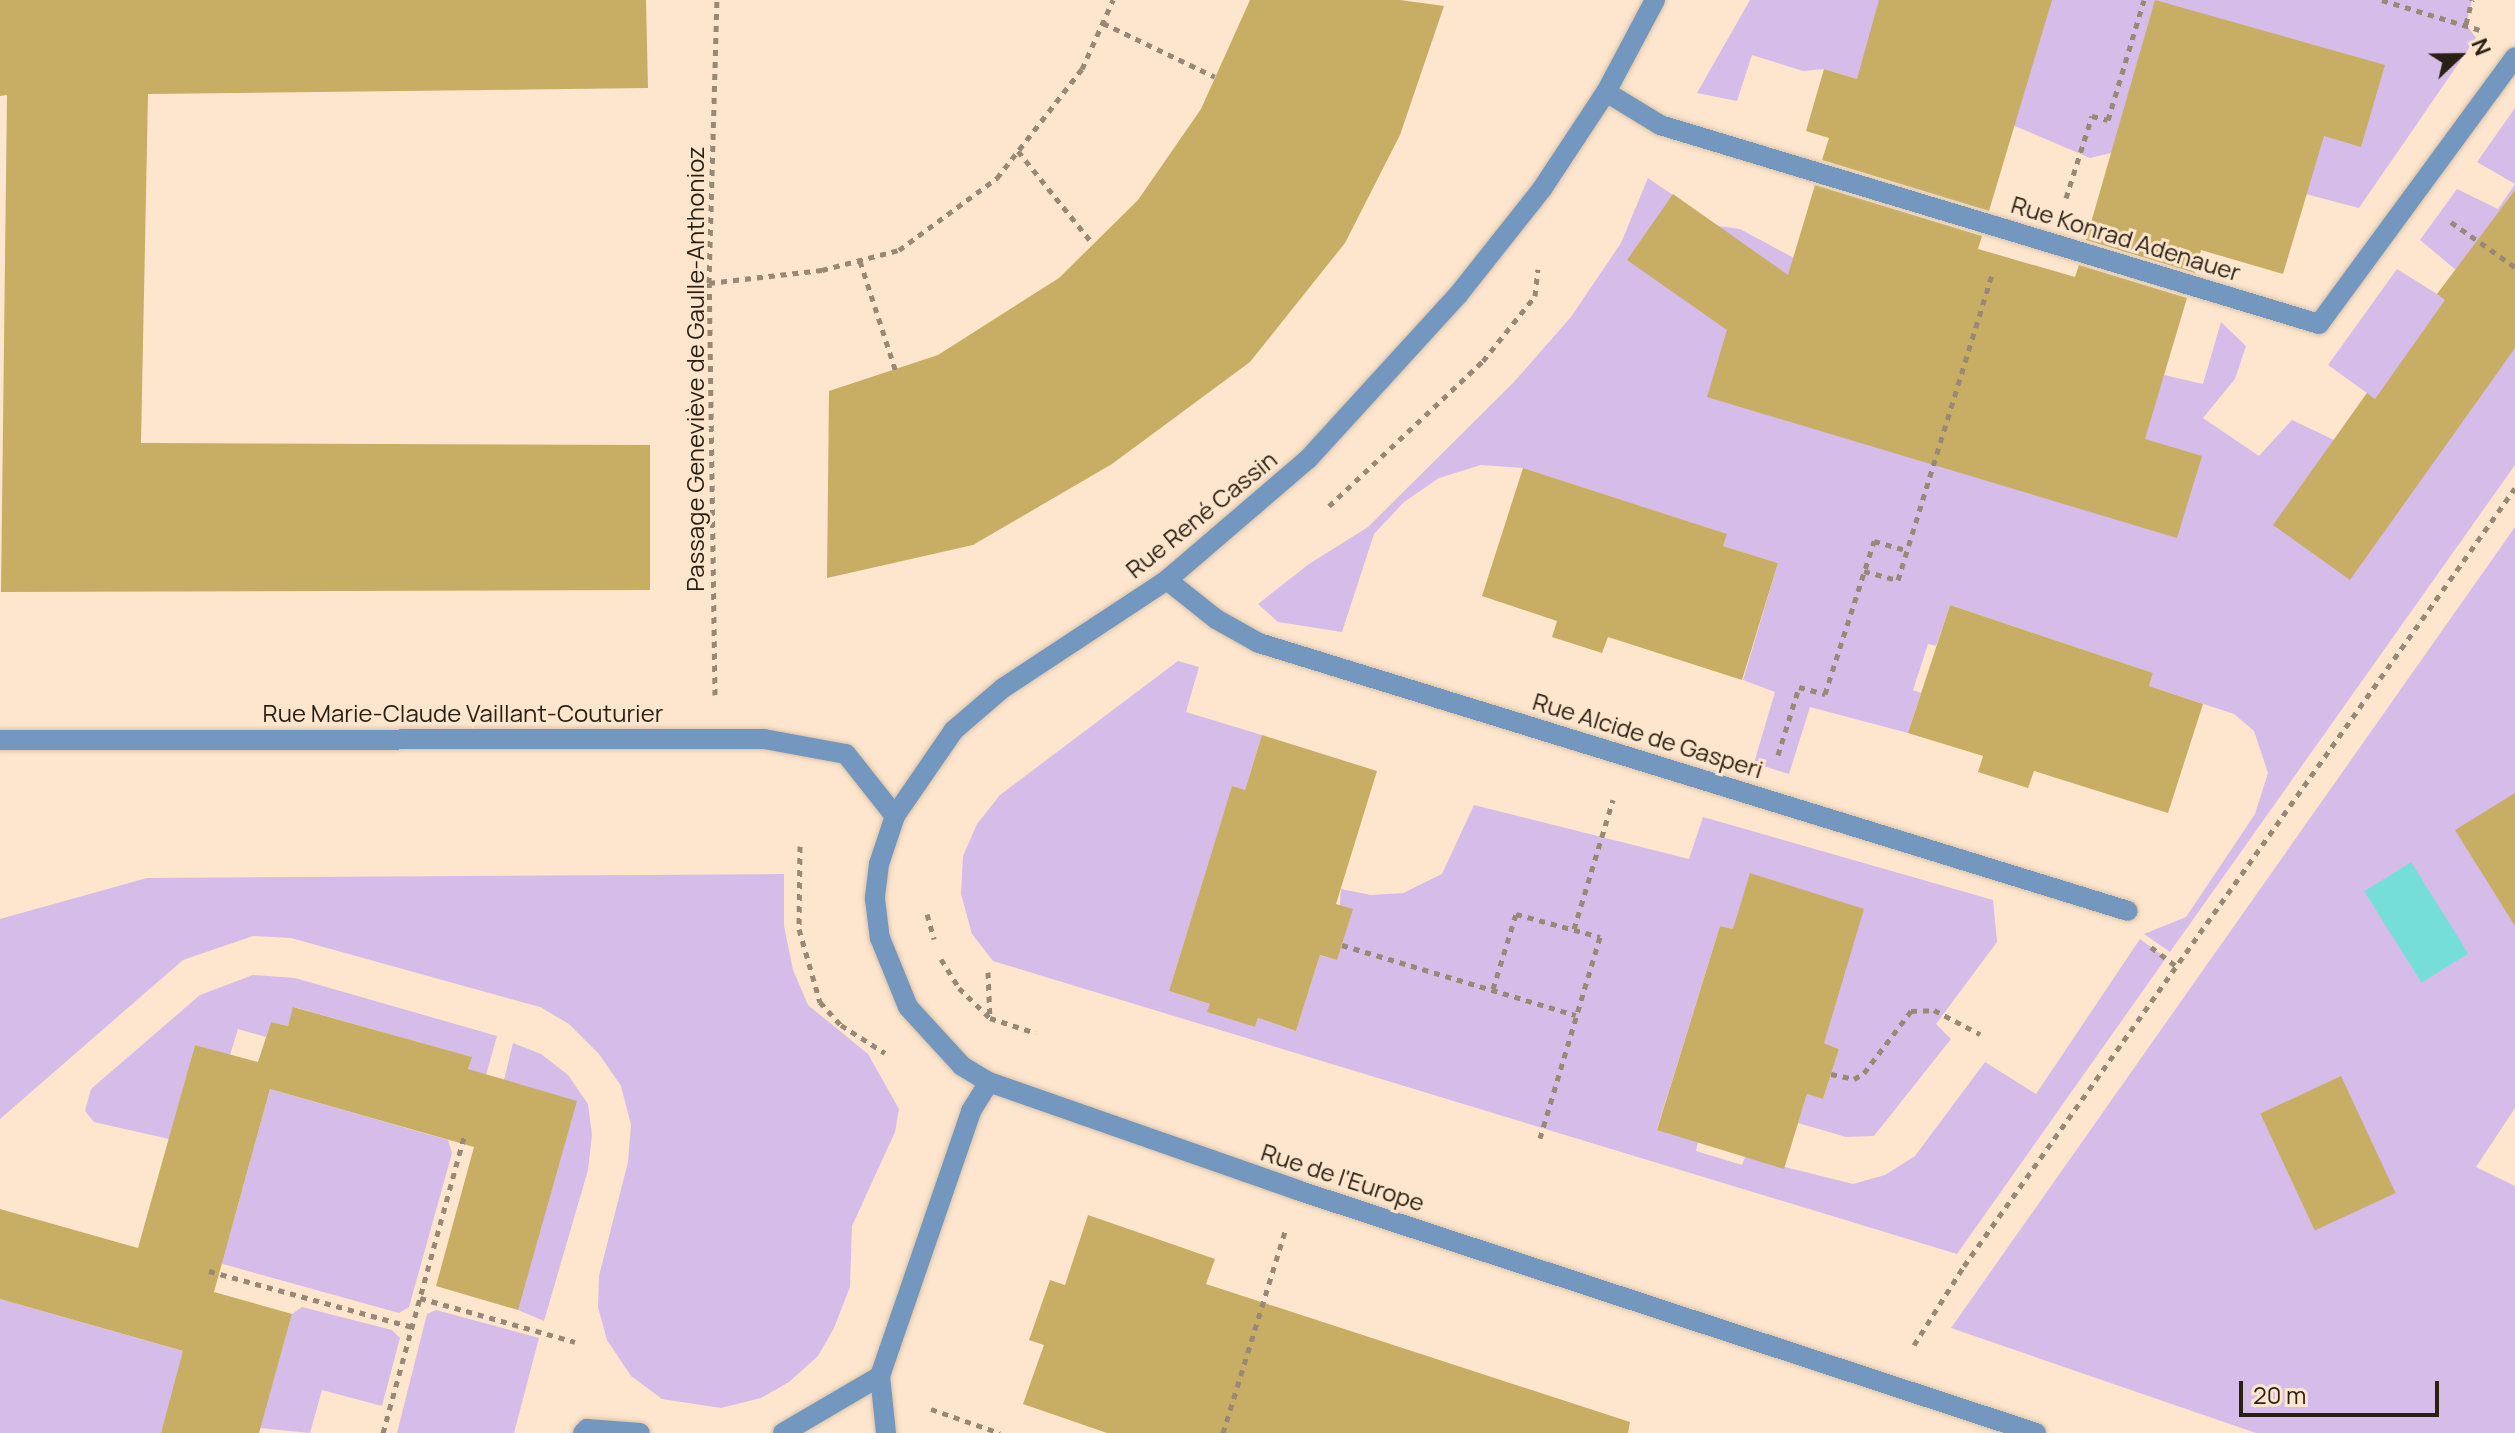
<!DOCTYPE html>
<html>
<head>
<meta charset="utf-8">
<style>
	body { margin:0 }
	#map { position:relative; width:2515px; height:1433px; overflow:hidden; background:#fde6cd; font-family:Manrope,sans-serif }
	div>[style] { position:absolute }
	.green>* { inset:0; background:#d6bce9 }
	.water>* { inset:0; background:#75ded9; transform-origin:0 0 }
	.building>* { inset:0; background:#c8ae64; transform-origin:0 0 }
	.path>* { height:5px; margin-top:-2.5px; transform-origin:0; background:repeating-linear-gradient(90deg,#998875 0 6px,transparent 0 12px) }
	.roads { filter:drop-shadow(0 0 2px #d7c2ac) drop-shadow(0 0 2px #d7c2ac) }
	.lane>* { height:20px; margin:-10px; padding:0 10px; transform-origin:10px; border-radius:10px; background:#7397be }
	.street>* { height:20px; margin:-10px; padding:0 10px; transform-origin:10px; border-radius:10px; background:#7397be }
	span { translate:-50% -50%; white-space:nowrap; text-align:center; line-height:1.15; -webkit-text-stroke:6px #fde6cd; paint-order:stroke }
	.street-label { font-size:24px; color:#291f13 }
	.north { position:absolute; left:2419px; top:16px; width:80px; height:80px; -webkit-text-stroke:6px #fde6cd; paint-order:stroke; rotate:68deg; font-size:22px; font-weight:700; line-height:32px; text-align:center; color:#291f13 }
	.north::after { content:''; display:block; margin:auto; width:28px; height:36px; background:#291f13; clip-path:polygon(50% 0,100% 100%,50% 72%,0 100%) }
	.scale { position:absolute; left:2239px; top:1381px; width:200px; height:36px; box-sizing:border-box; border:4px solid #291f13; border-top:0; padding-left:10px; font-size:24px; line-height:28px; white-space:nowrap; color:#291f13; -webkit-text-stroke:6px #fde6cd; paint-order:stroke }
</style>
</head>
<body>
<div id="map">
	<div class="green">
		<i style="clip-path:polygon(1750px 0,2472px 0,2466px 24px,2476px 38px,2359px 208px,2302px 193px,2301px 213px,2111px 153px,2090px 158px,2015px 126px,1824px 69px,1803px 71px,1752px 55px,1737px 101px,1697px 93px)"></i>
		<i style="clip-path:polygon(2515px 108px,2515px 465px,2170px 952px,2144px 934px,2186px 917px,2255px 814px,2268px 773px,2254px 731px,2234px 714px,2149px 686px,2153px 673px,1950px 605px,1936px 646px,1928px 644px,1913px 690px,1921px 693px,1908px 733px,1810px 707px,1789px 774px,1754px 763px,1775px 692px,1743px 680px,1778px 563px,1723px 546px,1726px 534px,1523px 468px,1481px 465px,1439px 478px,1404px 502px,1374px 534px,1342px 632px,1278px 622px,1258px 604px,1309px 564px,1368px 527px,1513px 383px,1571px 317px,1621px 243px,1648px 178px,1718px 226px,1740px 229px,1794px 258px,2164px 375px,2203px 384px,2221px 322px,2246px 346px,2235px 379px,2203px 418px,2259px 456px,2292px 420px,2334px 440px,2367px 393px,2328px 365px,2397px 269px,2437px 294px,2456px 270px,2420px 240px,2457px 189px,2498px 209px,2515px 184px,2477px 162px)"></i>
		<i style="clip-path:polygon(2515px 527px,2515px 1108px,2476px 1167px,2515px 1186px,2515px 1433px,2256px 1433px,1951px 1328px)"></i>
		<i style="clip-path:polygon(1178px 661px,1199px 667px,1186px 712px,1262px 735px,1245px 790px,1232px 787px,1169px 991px,1210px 1004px,1208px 1012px,1255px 1027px,1258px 1018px,1296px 1031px,1320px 955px,1336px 960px,1341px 889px,1371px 895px,1403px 893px,1442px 874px,1474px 805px,1689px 859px,1703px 817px,1993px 900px,1997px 942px,1936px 1024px,1951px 1039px,1874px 1136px,1846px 1137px,1798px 1123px,1807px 1094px,1823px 1099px,1839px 1049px,1824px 1043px,1733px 929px,1720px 926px,1657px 1129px,1698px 1142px,1696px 1151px,1742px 1165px,1745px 1157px,1853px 1184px,1885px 1175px,1915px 1156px,1985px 1062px,2036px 1094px,2140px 939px,2166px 958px,1957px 1254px,993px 961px,972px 934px,961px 894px,963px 856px,977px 824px,1000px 795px)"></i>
		<i style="clip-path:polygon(784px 874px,784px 926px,793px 970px,808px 1005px,868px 1054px,899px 1109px,895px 1132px,852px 1226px,850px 1287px,834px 1328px,818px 1356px,789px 1382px,761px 1398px,721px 1408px,662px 1399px,631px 1376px,607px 1340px,598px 1307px,599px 1276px,628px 1162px,631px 1125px,621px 1086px,599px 1054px,569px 1024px,540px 1007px,291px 938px,253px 936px,183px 960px,0 1119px,0 919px,147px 878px)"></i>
		<i style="clip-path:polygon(253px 975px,295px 978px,497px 1036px,486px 1075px,468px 1070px,471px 1057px,294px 1007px,288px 1026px,271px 1022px,266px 1037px,238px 1029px,230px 1055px,195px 1045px,169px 1139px,94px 1122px,85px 1111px,91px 1089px,200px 995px)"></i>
		<i style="clip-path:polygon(513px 1043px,541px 1054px,568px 1075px,588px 1104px,592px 1135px,588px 1170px,544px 1321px,518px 1310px,504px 1080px)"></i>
		<i style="clip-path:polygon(270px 1089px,448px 1140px,452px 1153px,409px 1307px,399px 1313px,212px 1261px,228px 1241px)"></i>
		<i style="clip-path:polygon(0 1299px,186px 1352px,161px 1433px,0 1433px)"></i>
		<i style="clip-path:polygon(302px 1307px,392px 1330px,400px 1338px,382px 1406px,322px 1390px,310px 1433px,260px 1428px,292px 1314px)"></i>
		<i style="clip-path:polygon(436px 1310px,539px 1338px,514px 1433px,397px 1433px,427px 1314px)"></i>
	</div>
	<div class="water">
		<i style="left:2411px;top:862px;width:108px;height:55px;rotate:58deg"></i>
	</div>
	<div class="building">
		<i style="clip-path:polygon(0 0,646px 0,648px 88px,148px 94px,141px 443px,650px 445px,650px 590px,1px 592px,7px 95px,0 96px)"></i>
		<i style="clip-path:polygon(1250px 0,1400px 0,1444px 6px,1400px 135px,1345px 243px,1250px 362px,1112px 464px,973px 545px,827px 578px,829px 391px,938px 355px,1059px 278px,1138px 200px,1201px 109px)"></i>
		<i style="clip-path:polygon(1879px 0,2052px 0,1989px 211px,1822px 160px,1829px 138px,1806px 131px,1824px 69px,1857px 79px)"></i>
		<i style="clip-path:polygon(2155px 0,2385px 65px,2361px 147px,2324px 136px,2283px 274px,2201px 250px,2195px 273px,2086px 240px)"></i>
		<i style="clip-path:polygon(1815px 185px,1982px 236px,1978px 249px,2075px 277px,2079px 265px,2187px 298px,2145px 439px,2202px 456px,2177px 538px,1707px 397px,1727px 330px,1627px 260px,1673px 194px,1788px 275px)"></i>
		<i style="clip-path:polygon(2515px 190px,2515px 348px,2350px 580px,2273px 525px,2367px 393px,2375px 399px,2445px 300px,2437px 294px)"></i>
		<i style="clip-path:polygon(1523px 468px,1727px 534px,1723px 546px,1778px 563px,1742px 680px,1608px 637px,1602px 653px,1552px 637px,1557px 621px,1482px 596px)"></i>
		<i style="clip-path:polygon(1950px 605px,2153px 673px,2149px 686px,2203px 704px,2168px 813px,2034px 771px,2028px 788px,1978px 772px,1983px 756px,1908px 733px)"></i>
		<i style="clip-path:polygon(1262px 735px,1377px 771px,1336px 904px,1353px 909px,1337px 960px,1320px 955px,1296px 1031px,1258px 1018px,1255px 1027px,1207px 1012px,1210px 1004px,1169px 991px,1232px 786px,1245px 790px)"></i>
		<i style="clip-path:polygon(2515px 793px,2515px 926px,2455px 830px)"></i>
		<i style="clip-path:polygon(1750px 873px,1864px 909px,1824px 1043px,1839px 1049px,1823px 1099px,1807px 1094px,1784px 1169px,1657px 1130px,1720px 926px,1733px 929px)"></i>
		<i style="clip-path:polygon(293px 1007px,472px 1057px,468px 1069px,577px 1101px,518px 1310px,436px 1286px,474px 1147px,270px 1089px,214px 1292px,292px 1314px,259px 1433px,161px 1433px,183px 1351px,0 1299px,0 1209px,138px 1248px,195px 1045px,258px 1062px,271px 1022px,288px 1026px)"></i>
		<i style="left:2341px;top:1076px;width:129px;height:89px;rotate:65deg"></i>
		<i style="clip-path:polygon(1088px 1215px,1215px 1259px,1206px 1284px,1630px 1422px,1628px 1433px,1107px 1433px,1023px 1404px,1044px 1345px,1029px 1340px,1050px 1280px,1065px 1285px)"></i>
	</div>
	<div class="path">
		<i style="left:2382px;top:0;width:102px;rotate:17deg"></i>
		<i style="left:1103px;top:23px;width:124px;rotate:25.7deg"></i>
		<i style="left:2466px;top:24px;width:25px;rotate:-76deg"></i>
		<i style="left:1018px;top:151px;width:119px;rotate:51.1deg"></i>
		<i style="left:2066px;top:198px;width:86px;rotate:-72.4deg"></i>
		<i style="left:2092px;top:116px;width:16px;rotate:14deg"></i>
		<i style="left:2108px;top:120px;width:125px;rotate:-73.3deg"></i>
		<i style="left:2451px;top:222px;width:78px;rotate:35.1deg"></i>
		<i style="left:860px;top:261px;width:114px;rotate:72deg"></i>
		<i style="left:709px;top:283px;width:114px;rotate:-6.6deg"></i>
		<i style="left:822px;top:270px;width:80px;rotate:-14.6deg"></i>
		<i style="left:899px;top:250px;width:122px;rotate:-36.3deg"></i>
		<i style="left:997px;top:178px;width:138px;rotate:-52.1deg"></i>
		<i style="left:1082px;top:69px;width:76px;rotate:-65.8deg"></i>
		<i style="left:1329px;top:506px;width:212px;rotate:-43.3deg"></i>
		<i style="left:1483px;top:361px;width:83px;rotate:-51.3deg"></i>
		<i style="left:1535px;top:296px;width:27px;rotate:-84deg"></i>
		<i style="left:1864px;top:571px;width:35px;rotate:15deg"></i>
		<i style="left:1898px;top:580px;width:323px;rotate:-72.9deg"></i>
		<i style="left:715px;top:695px;width:412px;rotate:-90.8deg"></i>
		<i style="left:709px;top:283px;width:283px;rotate:-88.4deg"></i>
		<i style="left:1778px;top:755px;width:71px;rotate:-72.8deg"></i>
		<i style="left:1799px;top:687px;width:27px;rotate:15deg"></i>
		<i style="left:1825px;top:694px;width:161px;rotate:-72.2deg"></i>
		<i style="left:1874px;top:541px;width:36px;rotate:16deg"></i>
		<i style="left:800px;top:846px;width:83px;rotate:90.7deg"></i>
		<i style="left:799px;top:929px;width:76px;rotate:74deg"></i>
		<i style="left:820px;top:1002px;width:31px;rotate:48deg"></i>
		<i style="left:841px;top:1025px;width:52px;rotate:32.5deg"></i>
		<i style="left:927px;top:914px;width:26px;rotate:74deg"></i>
		<i style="left:1574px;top:929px;width:135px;rotate:-73.2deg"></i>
		<i style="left:1342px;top:945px;width:244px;rotate:16.7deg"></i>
		<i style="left:2151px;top:947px;width:31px;rotate:37deg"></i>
		<i style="left:941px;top:959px;width:34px;rotate:58deg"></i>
		<i style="left:959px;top:988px;width:43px;rotate:44.1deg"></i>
		<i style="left:990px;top:1018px;width:48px;rotate:18.1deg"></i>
		<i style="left:988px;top:972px;width:47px;rotate:87.6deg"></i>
		<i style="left:1493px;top:989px;width:78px;rotate:-73deg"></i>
		<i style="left:1516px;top:914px;width:87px;rotate:15.3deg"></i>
		<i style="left:1600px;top:937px;width:210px;rotate:106.6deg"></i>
		<i style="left:1831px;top:1074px;width:24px;rotate:12deg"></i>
		<i style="left:1854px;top:1079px;width:12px;rotate:-31deg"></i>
		<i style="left:1864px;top:1073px;width:78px;rotate:-52.8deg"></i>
		<i style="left:1911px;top:1011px;width:23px;rotate:-2deg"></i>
		<i style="left:1934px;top:1010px;width:52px;rotate:27.6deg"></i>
		<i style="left:209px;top:1271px;width:211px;rotate:15.4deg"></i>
		<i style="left:420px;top:1298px;width:161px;rotate:15.8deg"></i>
		<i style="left:1914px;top:1345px;width:93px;rotate:-57.7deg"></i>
		<i style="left:1964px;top:1266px;width:953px;rotate:-54.69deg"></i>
		<i style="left:931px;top:1409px;width:73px;rotate:19.2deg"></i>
		<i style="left:383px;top:1433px;width:307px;rotate:-74.7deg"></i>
		<i style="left:1223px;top:1433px;width:211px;rotate:-72.9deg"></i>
	</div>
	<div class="roads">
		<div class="lane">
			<i style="left:583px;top:1433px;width:6px;rotate:-45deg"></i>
			<i style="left:587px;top:1429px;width:53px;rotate:4.3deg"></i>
			<i style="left:783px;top:1433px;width:113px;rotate:-30.4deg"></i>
		</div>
		<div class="street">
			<i style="left:1655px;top:0;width:104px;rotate:118deg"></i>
			<i style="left:1606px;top:92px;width:116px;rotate:123.4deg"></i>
			<i style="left:1542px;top:189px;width:135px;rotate:128.4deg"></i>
			<i style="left:1458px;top:295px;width:222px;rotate:132.4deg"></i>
			<i style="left:1308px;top:459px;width:186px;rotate:139.4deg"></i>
			<i style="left:1167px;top:580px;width:196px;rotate:146.6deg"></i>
			<i style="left:1003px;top:688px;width:65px;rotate:139.4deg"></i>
			<i style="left:954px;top:730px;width:104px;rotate:124.5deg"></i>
			<i style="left:895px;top:816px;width:51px;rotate:108.4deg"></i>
			<i style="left:879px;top:864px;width:35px;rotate:97deg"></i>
			<i style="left:875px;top:899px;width:39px;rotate:83deg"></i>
			<i style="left:880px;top:938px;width:74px;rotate:67.9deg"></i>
			<i style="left:908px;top:1007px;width:80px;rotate:47.5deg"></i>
			<i style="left:962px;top:1066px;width:31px;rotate:31deg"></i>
			<i style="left:989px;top:1082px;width:326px;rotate:19.3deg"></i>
			<i style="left:1297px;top:1190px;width:778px;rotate:18.2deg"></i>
			<i style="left:1606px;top:92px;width:63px;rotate:31.4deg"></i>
			<i style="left:1660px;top:125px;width:688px;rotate:16.8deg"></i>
			<i style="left:2319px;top:324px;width:331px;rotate:-53.7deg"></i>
			<i style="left:1167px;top:580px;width:63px;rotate:38.5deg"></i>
			<i style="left:1216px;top:619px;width:49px;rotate:29.2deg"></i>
			<i style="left:1259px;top:643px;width:909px;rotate:17.14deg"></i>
			<i style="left:0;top:740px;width:764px;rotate:-0.07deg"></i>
			<i style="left:764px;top:739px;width:83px;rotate:10.4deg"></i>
			<i style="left:846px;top:754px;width:79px;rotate:51.7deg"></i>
			<i style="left:886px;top:1433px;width:57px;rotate:-96deg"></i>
			<i style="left:880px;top:1376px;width:280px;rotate:-71deg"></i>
			<i style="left:971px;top:1111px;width:34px;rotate:-58deg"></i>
		</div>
	</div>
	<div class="street-label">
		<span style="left:2126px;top:238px;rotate:17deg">Rue Konrad Adenauer</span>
		<span style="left:695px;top:369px;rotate:-90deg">Passage Geneviève de Gaulle-Anthonioz</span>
		<span style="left:1201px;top:514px;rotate:-39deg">Rue René Cassin</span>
		<span style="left:463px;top:713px">Rue Marie-Claude Vaillant-Couturier</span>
		<span style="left:1648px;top:735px;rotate:17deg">Rue Alcide de Gasperi</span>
		<span style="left:1343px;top:1177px;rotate:18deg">Rue de l'Europe</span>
	</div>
	<div class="north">N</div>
	<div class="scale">20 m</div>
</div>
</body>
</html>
